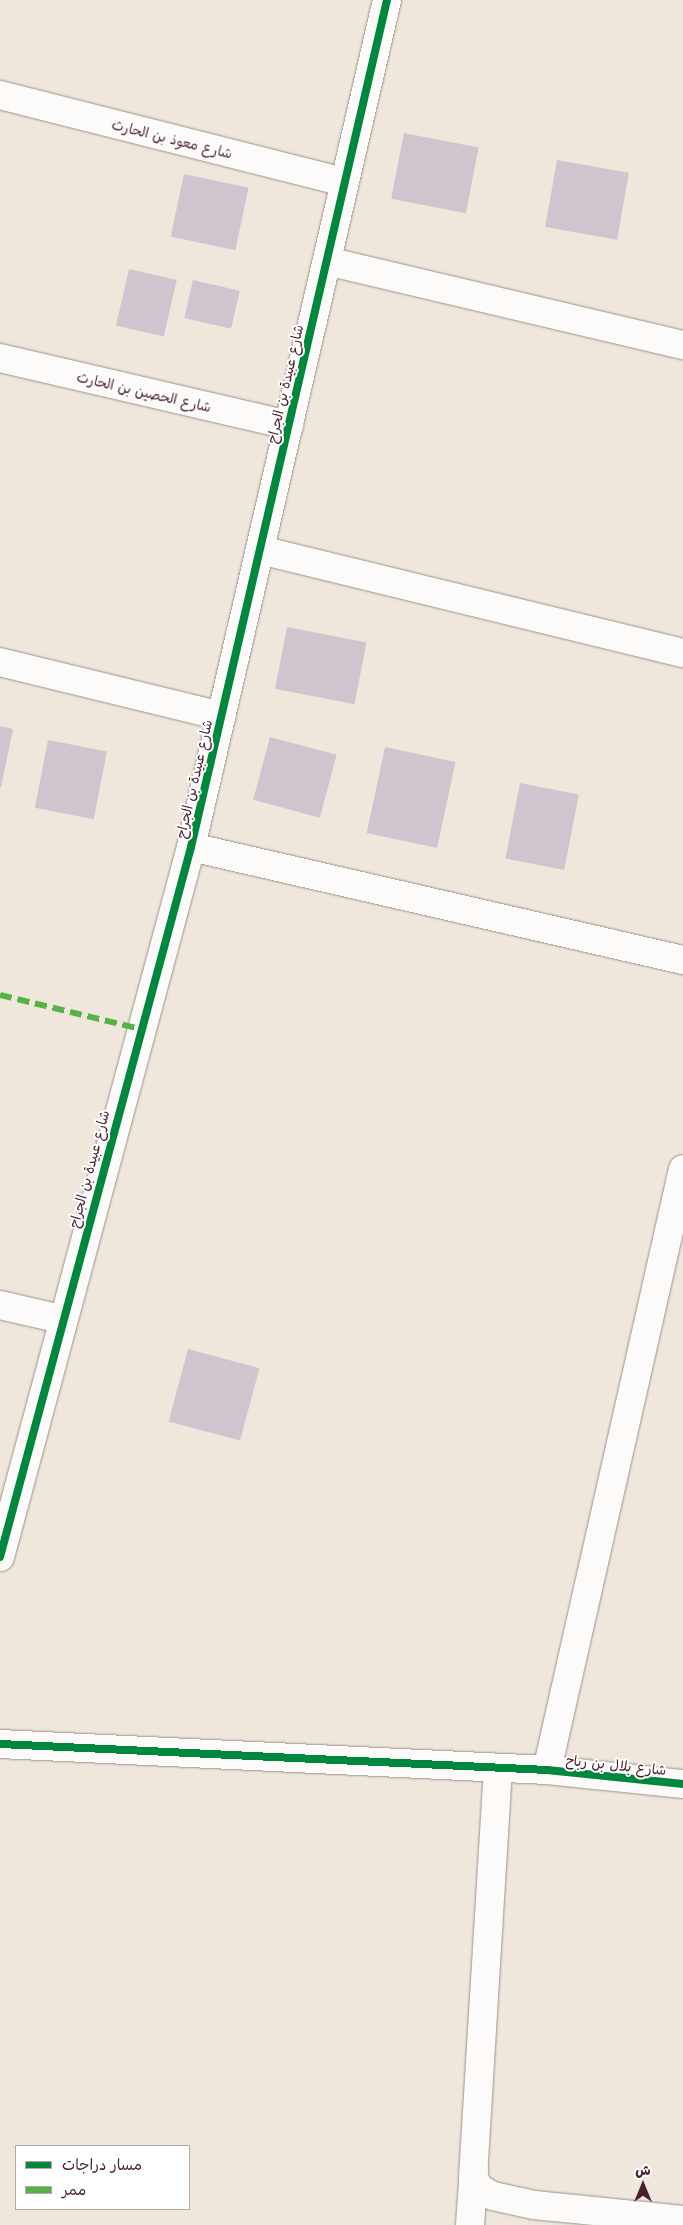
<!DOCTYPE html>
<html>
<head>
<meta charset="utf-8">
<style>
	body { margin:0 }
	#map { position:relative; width:683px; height:2225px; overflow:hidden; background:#efe7dc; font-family:"Playpen Sans","Playpen Sans Arabic",sans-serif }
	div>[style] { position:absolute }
	.building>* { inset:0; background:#d0c5ce; transform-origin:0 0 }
	.roads { filter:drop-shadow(0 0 1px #9b918d) drop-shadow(0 0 1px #9b918d) }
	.street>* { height:28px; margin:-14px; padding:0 14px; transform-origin:14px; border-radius:14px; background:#fdfbfa }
	.quiet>* { height:6px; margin-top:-3px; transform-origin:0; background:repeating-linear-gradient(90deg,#57b146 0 12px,transparent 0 18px) }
	.cycleway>* { height:8px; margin:-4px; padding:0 4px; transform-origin:4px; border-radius:4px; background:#00873e }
	span { translate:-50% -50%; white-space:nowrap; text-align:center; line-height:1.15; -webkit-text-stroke:4px #fff; paint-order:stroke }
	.street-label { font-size:14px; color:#4a1f2b }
	.legend { position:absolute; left:15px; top:2145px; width:175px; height:65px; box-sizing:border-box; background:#fff; border:1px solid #b7a5aa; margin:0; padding:6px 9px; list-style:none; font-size:15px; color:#4a1f2b }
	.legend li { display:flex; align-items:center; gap:10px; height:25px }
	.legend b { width:25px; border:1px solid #b7a5aa }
	.north { position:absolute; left:618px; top:2160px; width:50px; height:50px; -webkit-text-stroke:4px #fff; paint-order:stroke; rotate:0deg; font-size:14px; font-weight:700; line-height:20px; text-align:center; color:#4a1f2b }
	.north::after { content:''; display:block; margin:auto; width:18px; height:22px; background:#4a1f2b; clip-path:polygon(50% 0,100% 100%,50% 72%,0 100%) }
</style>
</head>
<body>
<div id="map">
	<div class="building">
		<i style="left:404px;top:133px;width:76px;height:67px;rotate:11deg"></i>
		<i style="left:557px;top:160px;width:73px;height:68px;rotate:10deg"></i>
		<i style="left:184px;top:174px;width:66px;height:64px;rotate:12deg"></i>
		<i style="left:129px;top:269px;width:49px;height:58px;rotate:13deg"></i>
		<i style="left:193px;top:280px;width:48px;height:39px;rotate:13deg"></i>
		<i style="left:287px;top:627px;width:81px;height:63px;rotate:11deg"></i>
		<i style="clip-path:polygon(0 726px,13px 729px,1px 787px,0 787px)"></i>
		<i style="left:270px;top:737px;width:69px;height:65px;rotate:15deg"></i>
		<i style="left:48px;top:740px;width:60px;height:69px;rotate:11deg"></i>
		<i style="left:385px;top:747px;width:72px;height:88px;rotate:12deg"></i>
		<i style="left:520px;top:783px;width:60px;height:77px;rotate:11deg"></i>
		<i style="left:188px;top:1349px;width:74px;height:75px;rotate:15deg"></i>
	</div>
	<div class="roads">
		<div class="street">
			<i style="left:0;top:95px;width:355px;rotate:14.2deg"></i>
			<i style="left:327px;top:261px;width:366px;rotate:13.3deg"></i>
			<i style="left:0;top:358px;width:297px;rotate:13.1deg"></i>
			<i style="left:260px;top:550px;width:435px;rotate:13.7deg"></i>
			<i style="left:0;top:662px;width:228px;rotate:13.7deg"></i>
			<i style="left:191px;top:847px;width:505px;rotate:12.94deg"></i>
			<i style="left:0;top:1305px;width:63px;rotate:12.9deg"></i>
			<i style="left:0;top:1557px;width:735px;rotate:-74.94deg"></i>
			<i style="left:191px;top:847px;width:869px;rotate:-76.97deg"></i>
			<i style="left:0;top:1744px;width:548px;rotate:2.72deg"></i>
			<i style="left:547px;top:1770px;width:137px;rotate:5.9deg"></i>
			<i style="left:498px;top:1768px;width:409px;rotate:93.5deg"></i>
			<i style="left:473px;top:2176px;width:13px;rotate:63deg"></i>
			<i style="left:479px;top:2188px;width:16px;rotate:30deg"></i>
			<i style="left:493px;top:2196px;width:42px;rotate:12.4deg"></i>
			<i style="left:534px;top:2205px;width:150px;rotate:5.7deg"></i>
			<i style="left:547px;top:1770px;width:616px;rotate:-77.25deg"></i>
			<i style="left:470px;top:2225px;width:56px;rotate:-85.9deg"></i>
		</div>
	</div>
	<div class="quiet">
		<i style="left:0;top:995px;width:145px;rotate:13.6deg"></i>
	</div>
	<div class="cycleway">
		<i style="left:0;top:1557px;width:735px;rotate:-74.94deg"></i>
		<i style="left:191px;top:847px;width:869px;rotate:-76.97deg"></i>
		<i style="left:0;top:1744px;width:548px;rotate:2.72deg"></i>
		<i style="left:547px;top:1770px;width:137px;rotate:5.9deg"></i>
	</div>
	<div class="street-label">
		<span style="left:172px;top:139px;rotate:14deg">شارع معوذ بن الحارث</span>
		<span style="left:285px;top:384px;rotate:-77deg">شارع عبيدة بن الجراح</span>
		<span style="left:144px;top:392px;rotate:13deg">شارع الحصين بن الحارث</span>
		<span style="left:194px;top:779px;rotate:-77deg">شارع عبيدة بن الجراح</span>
		<span style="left:89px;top:1169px;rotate:-75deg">شارع عبيدة بن الجراح</span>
		<span style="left:616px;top:1765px;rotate:6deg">شارع بلال بن رباح</span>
	</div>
	<ul class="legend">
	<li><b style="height:6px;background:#00873e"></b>مسار دراجات</li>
	<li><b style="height:6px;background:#57b146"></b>ممر</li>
	</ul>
	<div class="north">ش</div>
</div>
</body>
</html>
